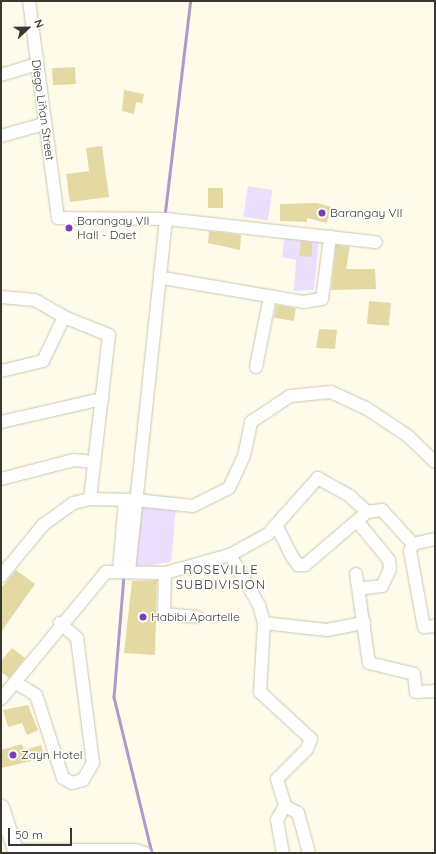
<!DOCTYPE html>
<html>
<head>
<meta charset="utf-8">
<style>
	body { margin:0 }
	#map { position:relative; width:436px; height:854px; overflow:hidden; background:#fffbeb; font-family:Quicksand,sans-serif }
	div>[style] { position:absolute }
	.green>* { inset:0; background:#ecdffd; transform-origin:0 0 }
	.stream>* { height:2.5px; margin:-1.25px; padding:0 1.25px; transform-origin:1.25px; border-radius:1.25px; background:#ae99c9 }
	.building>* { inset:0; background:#e5d9a3; transform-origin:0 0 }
	.roads { filter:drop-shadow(0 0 1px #cac6b2) drop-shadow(0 0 1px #cac6b2) }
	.minor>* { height:12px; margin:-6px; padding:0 6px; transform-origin:6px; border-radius:6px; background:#fff }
	.major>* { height:15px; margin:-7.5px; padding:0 7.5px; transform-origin:7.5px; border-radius:7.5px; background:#fff }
	.dots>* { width:11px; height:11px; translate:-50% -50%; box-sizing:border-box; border:2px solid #fff; border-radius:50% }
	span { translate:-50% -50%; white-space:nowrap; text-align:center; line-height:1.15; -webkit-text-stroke:3px #fff; paint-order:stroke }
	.street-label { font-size:12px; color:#393830 }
	.poi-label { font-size:12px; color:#393830 }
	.left { translate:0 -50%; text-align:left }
	.neighbourhood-label { font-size:13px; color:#393830; letter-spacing:1px }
	.frame { position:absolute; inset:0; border:2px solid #393830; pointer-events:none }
	.north { position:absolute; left:8px; top:8px; width:40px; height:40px; -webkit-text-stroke:3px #fff; paint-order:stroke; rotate:68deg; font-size:11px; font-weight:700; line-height:16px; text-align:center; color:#393830 }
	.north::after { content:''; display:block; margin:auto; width:14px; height:18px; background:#393830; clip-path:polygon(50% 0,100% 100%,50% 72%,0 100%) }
	.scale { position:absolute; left:8px; top:828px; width:64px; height:18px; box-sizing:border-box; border:2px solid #393830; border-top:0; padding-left:5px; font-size:12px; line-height:14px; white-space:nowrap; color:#393830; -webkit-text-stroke:3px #fff; paint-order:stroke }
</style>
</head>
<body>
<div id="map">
	<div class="green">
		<i style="left:248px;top:186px;width:25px;height:31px;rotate:9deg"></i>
		<i style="clip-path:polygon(285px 235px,319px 239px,314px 290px,294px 291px,296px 260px,282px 257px)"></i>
		<i style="clip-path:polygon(139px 505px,176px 509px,171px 562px,134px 567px)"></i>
	</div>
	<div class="stream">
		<i style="left:165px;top:212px;width:212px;rotate:-83.2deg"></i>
		<i style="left:124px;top:576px;width:121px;rotate:94.7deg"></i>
		<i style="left:114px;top:697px;width:161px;rotate:76.3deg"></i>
	</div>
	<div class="building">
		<i style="left:75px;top:67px;width:17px;height:23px;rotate:87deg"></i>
		<i style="clip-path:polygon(124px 90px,144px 94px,142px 103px,136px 102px,134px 114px,122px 111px)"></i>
		<i style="clip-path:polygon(102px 146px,109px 197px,70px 202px,66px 174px,89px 171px,86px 148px)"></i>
		<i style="left:208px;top:188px;width:15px;height:20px"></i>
		<i style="clip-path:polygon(317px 203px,331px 207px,327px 223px,307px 218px,307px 222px,280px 221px,280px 204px)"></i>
		<i style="clip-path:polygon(209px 231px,241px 235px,240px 250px,208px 243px)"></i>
		<i style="clip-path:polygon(301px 241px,312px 243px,312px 257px,299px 256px)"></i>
		<i style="clip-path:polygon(336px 245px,350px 247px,346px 269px,375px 269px,376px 289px,331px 290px)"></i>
		<i style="left:369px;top:301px;width:22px;height:23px;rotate:5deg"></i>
		<i style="left:276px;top:305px;width:20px;height:13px;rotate:9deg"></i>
		<i style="clip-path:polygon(319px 329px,337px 330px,335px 349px,316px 348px)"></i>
		<i style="clip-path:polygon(16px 570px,35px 584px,1px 632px,1px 588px)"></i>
		<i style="clip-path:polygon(157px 580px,155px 655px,124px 653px,132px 581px)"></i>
		<i style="clip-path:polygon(12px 648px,25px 658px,9px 678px,1px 672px,1px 661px)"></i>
		<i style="clip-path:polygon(28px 705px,38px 730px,27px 735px,22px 723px,8px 727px,3px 710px)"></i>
		<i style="clip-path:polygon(22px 744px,24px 750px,41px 745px,45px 758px,1px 768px,1px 750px)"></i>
	</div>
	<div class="roads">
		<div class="minor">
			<i style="left:29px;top:1px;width:219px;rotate:82.4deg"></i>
			<i style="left:58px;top:218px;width:108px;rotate:0.5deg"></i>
			<i style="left:166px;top:219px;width:211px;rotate:6.3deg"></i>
			<i style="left:1px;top:75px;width:37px;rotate:-17deg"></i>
			<i style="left:1px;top:136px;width:45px;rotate:-15.6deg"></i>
			<i style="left:163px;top:278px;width:142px;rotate:9.7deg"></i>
			<i style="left:303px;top:302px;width:19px;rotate:-9deg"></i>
			<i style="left:322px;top:299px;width:63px;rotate:-82.6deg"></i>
			<i style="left:1px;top:297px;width:34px;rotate:5deg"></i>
			<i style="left:35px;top:300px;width:34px;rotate:30deg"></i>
			<i style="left:64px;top:317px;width:48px;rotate:21.8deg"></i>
			<i style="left:109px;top:335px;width:165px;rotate:96.6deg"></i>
			<i style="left:256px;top:367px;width:72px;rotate:-78.8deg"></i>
			<i style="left:1px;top:371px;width:43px;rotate:-13.4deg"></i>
			<i style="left:43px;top:361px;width:49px;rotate:-64.5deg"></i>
			<i style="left:1px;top:422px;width:104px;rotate:-12.8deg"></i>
			<i style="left:1px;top:479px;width:75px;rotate:-14.6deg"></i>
			<i style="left:74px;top:460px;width:20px;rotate:6deg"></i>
			<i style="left:367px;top:512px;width:15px;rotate:-8deg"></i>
			<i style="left:382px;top:510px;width:46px;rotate:47.6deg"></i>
			<i style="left:413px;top:544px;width:23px;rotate:-13deg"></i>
			<i style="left:357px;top:521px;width:50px;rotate:50.6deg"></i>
			<i style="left:389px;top:560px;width:9px;rotate:84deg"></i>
			<i style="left:390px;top:569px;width:19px;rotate:115deg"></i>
			<i style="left:382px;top:586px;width:23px;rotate:173deg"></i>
			<i style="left:413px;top:544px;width:8px;rotate:113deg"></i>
			<i style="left:410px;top:551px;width:77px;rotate:79.6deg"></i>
			<i style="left:424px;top:627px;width:11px;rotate:-5deg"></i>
			<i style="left:230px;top:555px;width:58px;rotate:59.9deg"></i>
			<i style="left:259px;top:605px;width:19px;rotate:74deg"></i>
			<i style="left:264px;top:623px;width:69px;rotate:93.3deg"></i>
			<i style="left:260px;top:692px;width:69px;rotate:42.7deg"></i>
			<i style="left:311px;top:739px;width:11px;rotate:112deg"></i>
			<i style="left:307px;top:749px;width:42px;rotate:135deg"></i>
			<i style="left:277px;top:779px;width:28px;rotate:73deg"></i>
			<i style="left:285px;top:806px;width:16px;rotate:120deg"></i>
			<i style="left:277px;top:820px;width:34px;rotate:80deg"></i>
			<i style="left:119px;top:571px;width:71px;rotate:-85.2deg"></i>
			<i style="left:129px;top:571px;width:354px;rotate:-84deg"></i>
			<i style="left:165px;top:573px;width:41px;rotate:91.4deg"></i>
			<i style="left:164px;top:614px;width:33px;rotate:5deg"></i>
			<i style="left:356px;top:574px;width:90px;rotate:81.7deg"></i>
			<i style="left:369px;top:663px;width:46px;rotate:13.7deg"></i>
			<i style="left:414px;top:674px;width:18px;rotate:84deg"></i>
			<i style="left:416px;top:692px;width:19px;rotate:-3deg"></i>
			<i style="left:1px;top:576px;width:66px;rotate:-50.5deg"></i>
			<i style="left:43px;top:525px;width:37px;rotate:-36deg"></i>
			<i style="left:73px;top:503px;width:17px;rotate:-13deg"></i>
			<i style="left:90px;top:499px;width:46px;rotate:1.2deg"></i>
			<i style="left:136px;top:500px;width:57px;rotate:6deg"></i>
			<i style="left:193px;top:506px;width:40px;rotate:-26.6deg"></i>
			<i style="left:229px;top:488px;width:35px;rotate:-65deg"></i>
			<i style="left:244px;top:456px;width:35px;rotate:-78deg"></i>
			<i style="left:251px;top:422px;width:47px;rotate:-33.7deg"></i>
			<i style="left:290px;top:396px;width:41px;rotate:-5.6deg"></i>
			<i style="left:331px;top:392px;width:38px;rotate:25deg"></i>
			<i style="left:366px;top:408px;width:50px;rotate:33.7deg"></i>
			<i style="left:408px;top:436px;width:37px;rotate:44deg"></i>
			<i style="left:264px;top:623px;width:63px;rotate:6.3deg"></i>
			<i style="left:327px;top:630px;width:38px;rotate:-11deg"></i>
			<i style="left:16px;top:683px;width:23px;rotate:31deg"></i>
			<i style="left:36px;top:695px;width:87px;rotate:72deg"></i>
			<i style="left:63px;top:778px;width:10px;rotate:29deg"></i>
			<i style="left:72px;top:783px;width:11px;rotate:-15deg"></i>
			<i style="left:83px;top:780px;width:20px;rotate:-60deg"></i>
			<i style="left:93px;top:763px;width:126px;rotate:-97.3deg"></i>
			<i style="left:77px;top:638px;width:23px;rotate:-139deg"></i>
			<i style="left:1px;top:699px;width:165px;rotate:-50.4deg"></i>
			<i style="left:106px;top:572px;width:59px;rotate:1deg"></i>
			<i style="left:165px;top:573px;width:67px;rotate:-15.5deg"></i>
			<i style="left:230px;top:555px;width:43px;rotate:-28.9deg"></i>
			<i style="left:268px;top:534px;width:12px;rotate:-48deg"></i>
			<i style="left:276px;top:525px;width:37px;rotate:63deg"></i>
			<i style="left:293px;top:558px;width:9px;rotate:54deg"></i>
			<i style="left:298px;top:565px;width:7px"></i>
			<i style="left:305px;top:565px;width:82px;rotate:-40.5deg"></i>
			<i style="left:367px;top:512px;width:23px;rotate:-137deg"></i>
			<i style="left:350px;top:496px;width:37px;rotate:-151deg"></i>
			<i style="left:318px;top:478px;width:63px;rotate:131.8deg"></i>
			<i style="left:285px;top:806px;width:15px;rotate:28deg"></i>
			<i style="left:298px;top:813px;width:41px;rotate:74.6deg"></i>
			<i style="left:15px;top:850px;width:120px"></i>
			<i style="left:135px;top:850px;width:10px;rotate:17deg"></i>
		</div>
		<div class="major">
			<i style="left:1px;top:807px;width:48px;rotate:71.9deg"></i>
		</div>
	</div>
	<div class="dots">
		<i style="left:322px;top:213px;background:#7b3db2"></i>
		<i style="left:69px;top:228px;background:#7b3db2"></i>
		<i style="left:143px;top:617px;background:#7b3db2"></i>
		<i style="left:13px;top:755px;background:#7b3db2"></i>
	</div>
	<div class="street-label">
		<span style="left:43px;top:110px;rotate:82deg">Diego Liñan Street</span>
	</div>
	<div class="poi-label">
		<span class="left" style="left:330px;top:213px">Barangay VII</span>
		<span class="left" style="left:77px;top:228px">Barangay VII<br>Hall - Daet</span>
		<span class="left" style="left:151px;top:617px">Habibi Apartelle</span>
		<span class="left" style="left:21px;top:755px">Zayn Hotel</span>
	</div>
	<div class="neighbourhood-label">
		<span style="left:221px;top:577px">ROSEVILLE<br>SUBDIVISION</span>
	</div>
	<div class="frame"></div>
	<div class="north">N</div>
	<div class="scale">50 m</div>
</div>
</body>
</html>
